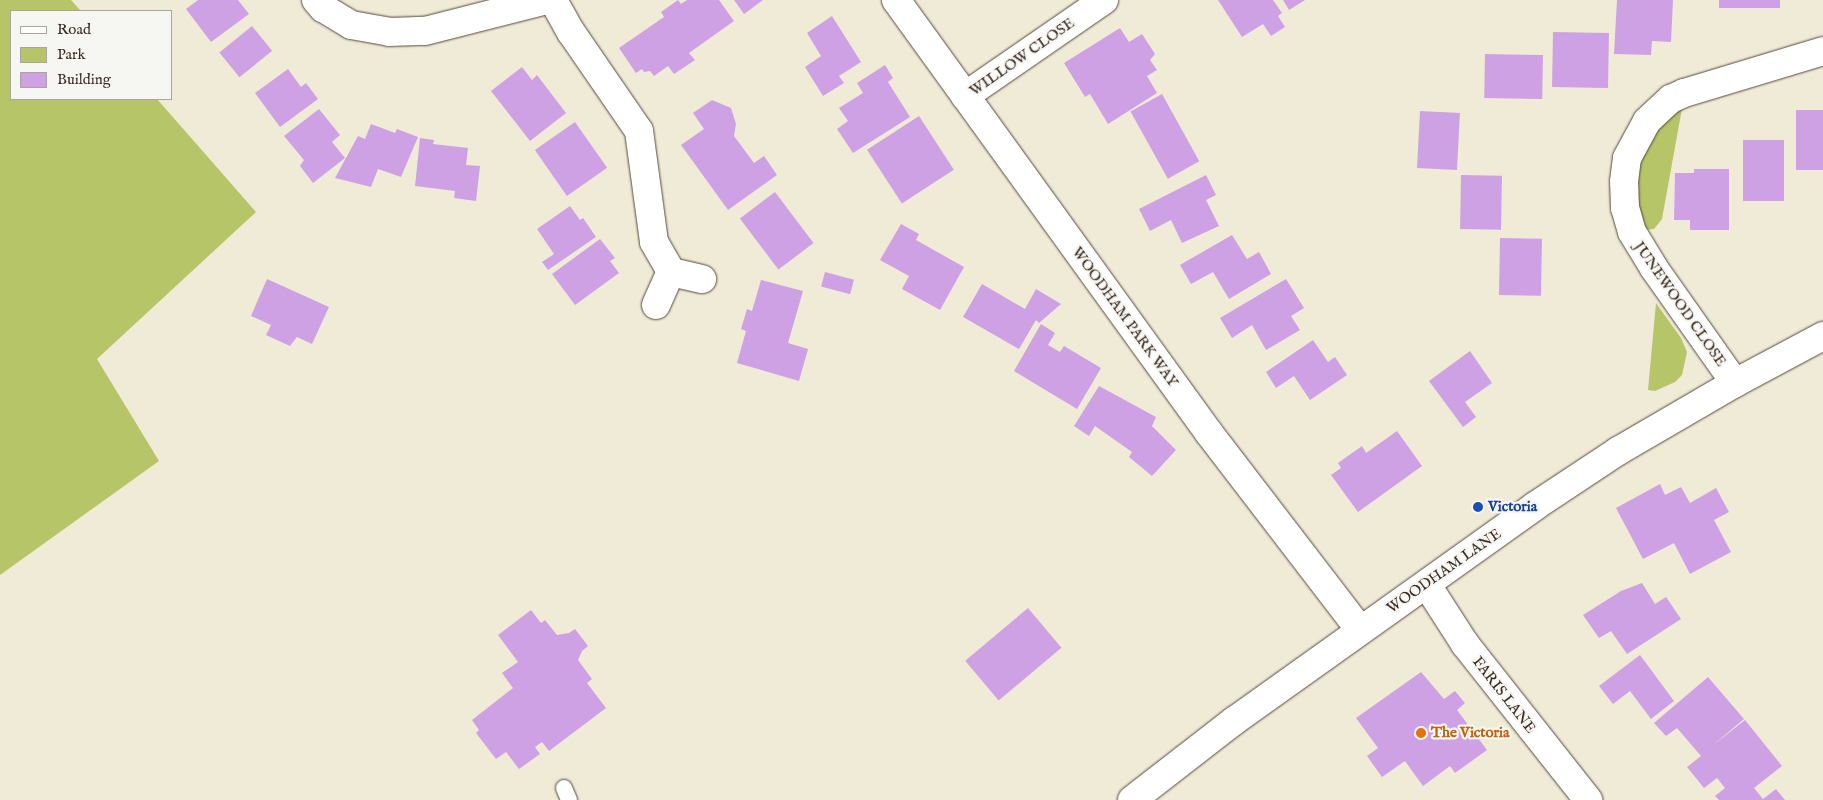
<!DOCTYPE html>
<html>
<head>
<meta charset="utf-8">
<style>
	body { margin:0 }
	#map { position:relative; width:1823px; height:800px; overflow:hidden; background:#f0ebd7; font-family:"IM FELL English",serif }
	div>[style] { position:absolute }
	.green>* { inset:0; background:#b6c568 }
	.building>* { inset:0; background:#cea1e4; transform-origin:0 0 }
	.roads { filter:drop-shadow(0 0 1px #56473a) drop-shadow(0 0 1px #56473a) }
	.service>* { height:16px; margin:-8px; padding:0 8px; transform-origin:8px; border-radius:8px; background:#fff }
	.minor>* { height:28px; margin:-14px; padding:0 14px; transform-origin:14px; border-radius:14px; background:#fff }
	.secondary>* { height:28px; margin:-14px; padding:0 14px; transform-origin:14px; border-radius:14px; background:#fff }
	.dots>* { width:14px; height:14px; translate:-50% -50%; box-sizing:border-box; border:2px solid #f6f6f2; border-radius:50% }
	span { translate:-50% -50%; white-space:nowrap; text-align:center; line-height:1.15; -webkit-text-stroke:4.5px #f6f6f2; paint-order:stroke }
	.street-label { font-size:15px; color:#3b2a1e }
	.transit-label { font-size:15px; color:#164399; font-weight:700 }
	.left { translate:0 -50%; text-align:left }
	.food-label { font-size:15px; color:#c56008; font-weight:700 }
	.legend { position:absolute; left:10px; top:10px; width:162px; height:90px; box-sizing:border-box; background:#f6f6f2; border:1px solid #aba49d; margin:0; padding:6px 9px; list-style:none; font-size:15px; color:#3b2a1e }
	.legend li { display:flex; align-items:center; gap:10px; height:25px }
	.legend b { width:25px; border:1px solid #aba49d }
</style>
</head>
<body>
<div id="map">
	<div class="green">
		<i style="clip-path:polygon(0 0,71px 0,81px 11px,11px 11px,11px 99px,157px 99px,256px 212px,97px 359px,159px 461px,0 575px)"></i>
		<i style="clip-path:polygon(1683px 103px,1662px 219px,1654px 229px,1643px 230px,1633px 201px,1644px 141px)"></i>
		<i style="clip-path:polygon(1656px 303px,1681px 338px,1687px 352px,1682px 375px,1675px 382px,1655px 391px,1648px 390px)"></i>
	</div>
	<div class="building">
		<i style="clip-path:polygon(198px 0,238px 0,249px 14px,211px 42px,186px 9px)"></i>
		<i style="clip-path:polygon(678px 0,681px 4px,687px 0,719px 0,734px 21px,689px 53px,695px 60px,674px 74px,668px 66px,654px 76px,650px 71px,644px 72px,642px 69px,636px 73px,619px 48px,664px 17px,661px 12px)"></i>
		<i style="clip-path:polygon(734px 0,763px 0,744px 14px)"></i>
		<i style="clip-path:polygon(1218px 0,1273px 0,1282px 13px,1278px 16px,1285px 27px,1271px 36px,1263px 24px,1242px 37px)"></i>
		<i style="clip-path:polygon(1283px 0,1305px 0,1289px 10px)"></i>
		<i style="clip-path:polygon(1617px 0,1673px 0,1671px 42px,1652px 41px,1651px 55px,1614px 54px)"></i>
		<i style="left:1719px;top:0;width:61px;height:8px"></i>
		<i style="clip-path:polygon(832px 16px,861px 62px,839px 76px,844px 83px,823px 96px,805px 67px,821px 56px,807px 33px)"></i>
		<i style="left:252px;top:26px;width:32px;height:42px;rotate:51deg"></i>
		<i style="clip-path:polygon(1120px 28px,1129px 42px,1142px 34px,1155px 54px,1150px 60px,1157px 70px,1147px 76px,1157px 93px,1108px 124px,1090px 94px,1085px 97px,1064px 63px)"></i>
		<i style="left:1553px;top:32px;width:56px;height:55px;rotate:1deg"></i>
		<i style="left:1485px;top:54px;width:58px;height:44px;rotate:1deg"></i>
		<i style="clip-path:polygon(885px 65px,893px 78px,888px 82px,910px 117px,853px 153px,837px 129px,848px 121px,839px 108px,863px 93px,857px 83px)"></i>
		<i style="clip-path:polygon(522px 67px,532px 80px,537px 75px,566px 113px,530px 141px,491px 91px)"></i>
		<i style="clip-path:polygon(288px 69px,301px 87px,306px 83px,318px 99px,280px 127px,255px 93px)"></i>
		<i style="left:1162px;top:94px;width:77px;height:36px;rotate:61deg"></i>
		<i style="clip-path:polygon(712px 100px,731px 108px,736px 124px,734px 136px,754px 163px,764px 156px,777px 175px,728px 210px,681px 145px,704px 129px,693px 113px)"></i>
		<i style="clip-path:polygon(319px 109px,340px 135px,332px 142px,345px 158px,313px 183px,300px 166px,304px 160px,284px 136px)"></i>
		<i style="left:1796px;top:110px;width:27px;height:60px"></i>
		<i style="left:1420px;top:111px;width:40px;height:57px;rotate:3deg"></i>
		<i style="left:919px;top:116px;width:64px;height:62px;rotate:57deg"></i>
		<i style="left:575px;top:122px;width:56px;height:49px;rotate:55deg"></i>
		<i style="clip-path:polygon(371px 124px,395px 133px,397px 129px,418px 137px,401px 177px,378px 169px,371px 187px,335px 178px,358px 136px,365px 139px)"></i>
		<i style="clip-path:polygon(420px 138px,434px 140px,433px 144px,468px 148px,466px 165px,480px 166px,476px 201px,454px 198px,455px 191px,415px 186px)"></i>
		<i style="left:1743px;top:140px;width:41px;height:61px"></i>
		<i style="clip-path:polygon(1694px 169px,1729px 169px,1729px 230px,1690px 230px,1690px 220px,1674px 220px,1675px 173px,1694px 173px)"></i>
		<i style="clip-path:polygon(1206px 175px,1216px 195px,1206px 200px,1219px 226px,1182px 243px,1171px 220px,1150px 231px,1139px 209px)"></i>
		<i style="left:1461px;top:175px;width:41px;height:54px;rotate:1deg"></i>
		<i style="left:775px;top:192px;width:64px;height:44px;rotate:53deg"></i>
		<i style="clip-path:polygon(570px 206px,580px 220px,583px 218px,596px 237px,548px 270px,542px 262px,554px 254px,537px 229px)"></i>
		<i style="clip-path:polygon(901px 224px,919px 234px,916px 240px,964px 267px,940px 310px,902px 289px,909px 276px,880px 260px)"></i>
		<i style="clip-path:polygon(1232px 235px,1247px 259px,1259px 252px,1271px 274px,1229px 299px,1213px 272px,1191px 284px,1180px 265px)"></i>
		<i style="left:1500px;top:238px;width:42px;height:57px;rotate:1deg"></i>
		<i style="clip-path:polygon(600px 239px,615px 258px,610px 261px,619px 273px,575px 305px,552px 274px)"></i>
		<i style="left:825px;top:272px;width:30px;height:15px;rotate:15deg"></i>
		<i style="clip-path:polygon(267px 279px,329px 307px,312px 344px,297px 337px,290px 346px,266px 335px,271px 325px,251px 316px)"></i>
		<i style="clip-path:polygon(1286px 279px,1304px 308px,1291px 316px,1300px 330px,1266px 350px,1252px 325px,1232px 338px,1220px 318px)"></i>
		<i style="clip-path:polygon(761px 280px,803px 291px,788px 343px,808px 349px,799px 381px,737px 363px,746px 331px,741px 329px,747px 309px,752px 311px)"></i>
		<i style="clip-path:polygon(982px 284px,1025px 309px,1036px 289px,1061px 304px,1039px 323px,1036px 320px,1019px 349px,963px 317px)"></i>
		<i style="clip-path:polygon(1041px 324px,1055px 333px,1048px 345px,1060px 352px,1064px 346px,1101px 368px,1077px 409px,1014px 371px)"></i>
		<i style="clip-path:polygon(1313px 340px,1328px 362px,1335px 357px,1347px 375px,1310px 400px,1294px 376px,1276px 388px,1266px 372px)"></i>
		<i style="clip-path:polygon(1470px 351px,1492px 383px,1465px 402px,1476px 417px,1463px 427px,1429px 381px)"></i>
		<i style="clip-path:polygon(1099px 386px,1156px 417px,1152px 426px,1176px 450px,1152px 476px,1129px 457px,1132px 452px,1095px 426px,1089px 436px,1074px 426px)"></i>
		<i style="clip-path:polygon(1397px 431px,1422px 466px,1358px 512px,1331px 475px,1341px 468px,1338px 463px,1362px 446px,1366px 453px)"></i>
		<i style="clip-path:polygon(1660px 484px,1665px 495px,1681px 487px,1690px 503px,1716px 488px,1729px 512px,1714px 520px,1731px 552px,1690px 574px,1674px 543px,1643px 559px,1616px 508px)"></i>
		<i style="clip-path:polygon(1642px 583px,1655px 604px,1666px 597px,1681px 619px,1627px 654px,1611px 631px,1599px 638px,1583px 615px,1621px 591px)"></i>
		<i style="left:1028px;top:608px;width:52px;height:82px;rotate:50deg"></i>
		<i style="clip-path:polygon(531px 610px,541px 623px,545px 620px,557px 635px,569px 633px,575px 629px,588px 646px,582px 651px,578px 660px,592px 679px,587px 683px,606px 708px,549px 751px,542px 742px,535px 747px,540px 754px,519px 769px,506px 752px,496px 759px,476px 733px,479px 730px,472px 720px,513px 688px,502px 673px,518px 662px,498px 635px)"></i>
		<i style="clip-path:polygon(1640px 655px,1674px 701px,1651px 719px,1630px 691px,1613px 704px,1599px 686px)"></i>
		<i style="clip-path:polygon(1421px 672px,1444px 699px,1455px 691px,1465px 703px,1457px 710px,1487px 750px,1455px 773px,1450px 766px,1423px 786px,1405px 761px,1382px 777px,1367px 756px,1378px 748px,1356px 718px)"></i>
		<i style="clip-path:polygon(1708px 677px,1744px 719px,1712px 746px,1745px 720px,1782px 766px,1754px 788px,1763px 799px,1776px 789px,1785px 800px,1719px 800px,1715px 796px,1725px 788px,1717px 778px,1704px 788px,1687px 767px,1701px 756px,1677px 728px,1666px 736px,1654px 723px)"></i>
	</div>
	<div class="roads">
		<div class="service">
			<i style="left:564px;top:788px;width:13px;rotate:67deg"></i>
		</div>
		<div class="minor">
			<i style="left:316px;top:0;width:11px;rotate:49deg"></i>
			<i style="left:323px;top:8px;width:33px;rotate:31deg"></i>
			<i style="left:351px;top:25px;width:39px;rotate:10deg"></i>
			<i style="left:389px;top:32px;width:36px;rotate:-2deg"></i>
			<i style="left:425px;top:31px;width:126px;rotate:-14.3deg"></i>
			<i style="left:553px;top:0;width:37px;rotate:61deg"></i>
			<i style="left:571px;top:32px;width:120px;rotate:55.5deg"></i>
			<i style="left:639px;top:131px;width:112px;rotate:82.3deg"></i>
			<i style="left:654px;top:242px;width:34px;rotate:60deg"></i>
			<i style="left:896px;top:0;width:534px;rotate:54.14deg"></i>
			<i style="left:1209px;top:433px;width:248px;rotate:52.5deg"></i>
			<i style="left:965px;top:96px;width:169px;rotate:-34.6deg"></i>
			<i style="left:656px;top:305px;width:36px;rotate:-66deg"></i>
			<i style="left:671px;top:272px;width:32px;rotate:13deg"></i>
			<i style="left:1735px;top:383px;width:141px;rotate:-125.2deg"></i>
			<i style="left:1654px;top:268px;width:42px;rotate:-121.4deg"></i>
			<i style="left:1632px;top:232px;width:25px;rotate:-106deg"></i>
			<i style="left:1625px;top:208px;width:26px;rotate:-92deg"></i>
			<i style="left:1624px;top:182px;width:24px;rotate:-83deg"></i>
			<i style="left:1627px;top:158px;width:42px;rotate:-61.6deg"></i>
			<i style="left:1647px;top:121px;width:33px;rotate:-43deg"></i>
			<i style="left:1671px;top:99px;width:14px;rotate:-25deg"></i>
			<i style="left:1684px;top:93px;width:145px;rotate:-16.8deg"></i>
			<i style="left:1427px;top:585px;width:70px;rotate:57.2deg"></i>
			<i style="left:1465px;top:644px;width:199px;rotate:51.7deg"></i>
		</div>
		<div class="secondary">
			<i style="left:1132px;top:800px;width:129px;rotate:-37.8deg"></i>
			<i style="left:1234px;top:721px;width:370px;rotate:-35.5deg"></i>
			<i style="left:1535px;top:506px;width:100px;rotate:-33.5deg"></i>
			<i style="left:1618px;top:451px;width:135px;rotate:-30.2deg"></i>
			<i style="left:1735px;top:383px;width:100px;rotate:-28.1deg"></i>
		</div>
	</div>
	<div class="dots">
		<i style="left:1478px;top:507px;background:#1a4fb4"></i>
		<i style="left:1421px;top:733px;background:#e8710a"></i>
	</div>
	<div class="street-label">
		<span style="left:1022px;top:57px;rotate:-35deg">WILLOW CLOSE</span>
		<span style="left:1680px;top:304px;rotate:55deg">JUNEWOOD CLOSE</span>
		<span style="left:1125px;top:317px;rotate:54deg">WOODHAM PARK WAY</span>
		<span style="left:1444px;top:571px;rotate:-35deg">WOODHAM LANE</span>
		<span style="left:1504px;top:695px;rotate:52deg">FARIS LANE</span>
	</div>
	<div class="transit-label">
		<span class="left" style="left:1488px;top:507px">Victoria</span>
	</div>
	<div class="food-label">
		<span class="left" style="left:1431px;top:733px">The Victoria</span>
	</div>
	<ul class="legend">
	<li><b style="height:6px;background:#fff"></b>Road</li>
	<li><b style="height:14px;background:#b6c568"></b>Park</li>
	<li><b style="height:14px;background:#cea1e4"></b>Building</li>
	</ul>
</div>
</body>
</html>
